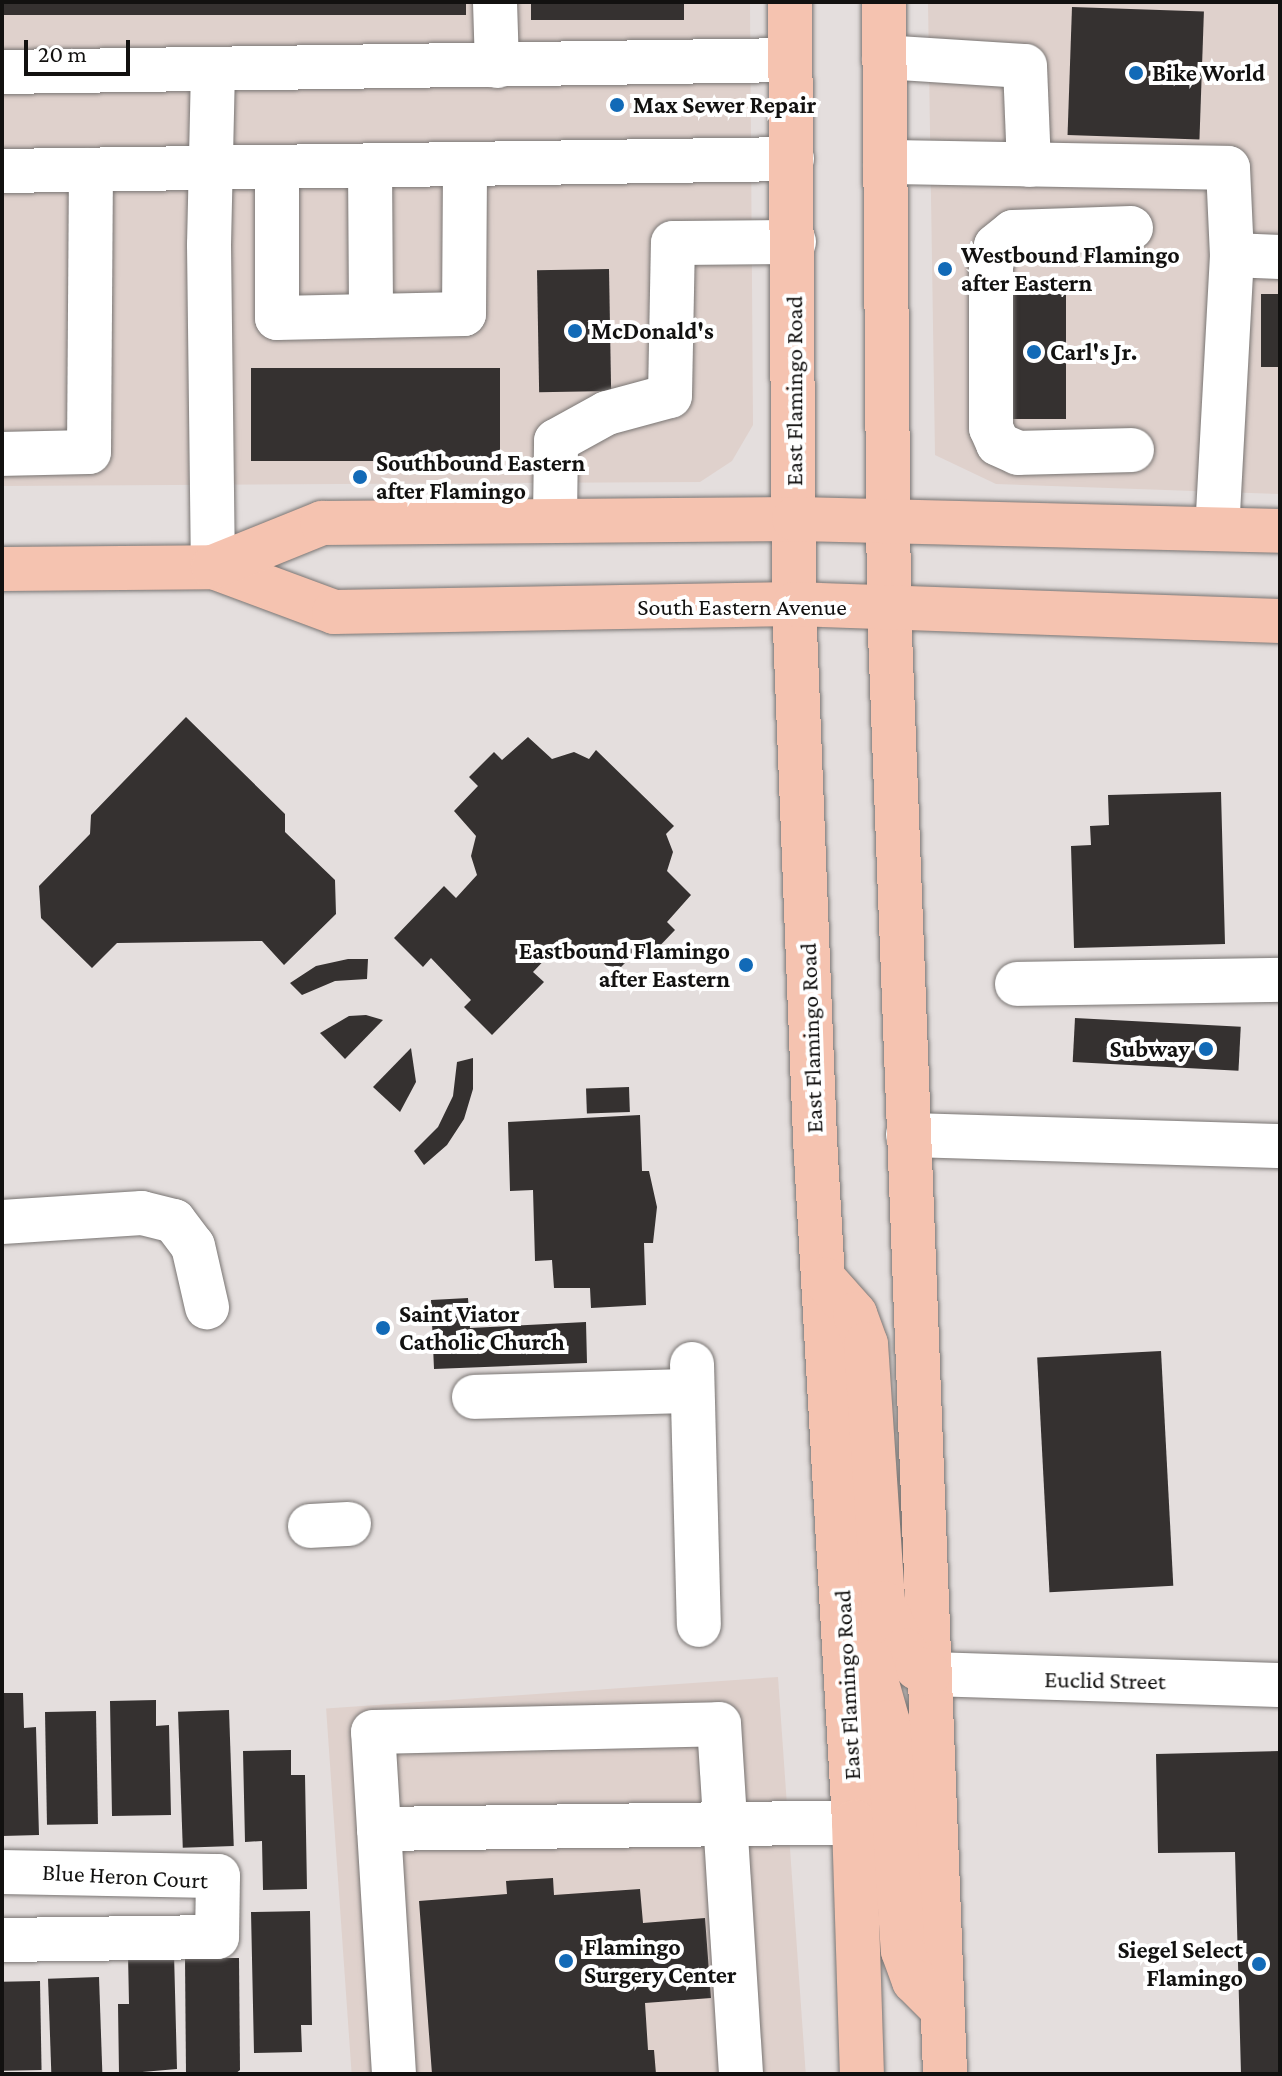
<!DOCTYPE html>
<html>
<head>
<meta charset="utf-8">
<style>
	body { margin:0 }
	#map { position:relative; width:1282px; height:2076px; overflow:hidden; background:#e4dedd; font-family:"Crimson Pro",serif }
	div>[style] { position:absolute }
	.built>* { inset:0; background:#dfd1cc; transform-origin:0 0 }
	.building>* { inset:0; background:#353130; transform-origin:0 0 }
	.roads { filter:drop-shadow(0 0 2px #797573) drop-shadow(0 0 2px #797573) }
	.minor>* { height:44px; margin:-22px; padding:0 22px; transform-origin:22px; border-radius:22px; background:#fff }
	.major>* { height:44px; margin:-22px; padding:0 22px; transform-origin:22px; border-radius:22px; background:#f5c3b0 }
	.dots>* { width:22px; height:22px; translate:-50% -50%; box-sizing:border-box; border:4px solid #fff; border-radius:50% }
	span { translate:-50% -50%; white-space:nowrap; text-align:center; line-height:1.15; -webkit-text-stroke:8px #fff; paint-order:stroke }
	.poi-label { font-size:24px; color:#121110; font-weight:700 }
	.left { translate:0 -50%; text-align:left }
	.right { translate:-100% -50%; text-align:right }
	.street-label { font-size:24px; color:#121110 }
	.frame { position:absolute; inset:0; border:4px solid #121110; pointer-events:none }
	.scale { position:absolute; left:24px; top:40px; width:106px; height:36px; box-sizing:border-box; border:4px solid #121110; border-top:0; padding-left:10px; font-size:24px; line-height:28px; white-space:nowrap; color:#121110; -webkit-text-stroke:6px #fff; paint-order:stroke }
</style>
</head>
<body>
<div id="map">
	<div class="built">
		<i style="clip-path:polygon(2px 2px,750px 2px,753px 425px,732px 461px,700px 482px,2px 486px)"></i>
		<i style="clip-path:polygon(928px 2px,1280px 2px,1280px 494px,996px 484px,935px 455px)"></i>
		<i style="left:778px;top:1677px;width:398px;height:453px;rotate:86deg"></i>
	</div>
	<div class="building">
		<i style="left:2px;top:2px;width:464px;height:13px"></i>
		<i style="left:531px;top:2px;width:153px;height:18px"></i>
		<i style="left:1072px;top:7px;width:132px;height:128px;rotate:2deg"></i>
		<i style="left:609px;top:269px;width:122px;height:72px;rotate:89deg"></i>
		<i style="left:1002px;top:284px;width:64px;height:135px"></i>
		<i style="left:1261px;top:294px;width:19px;height:73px"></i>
		<i style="left:500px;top:368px;width:93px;height:249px;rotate:90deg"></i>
		<i style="clip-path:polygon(186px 717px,285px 814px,285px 832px,335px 880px,336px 914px,284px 965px,262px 941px,117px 943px,92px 968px,41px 918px,39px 886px,90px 834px,91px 815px)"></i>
		<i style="clip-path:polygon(528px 737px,552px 759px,574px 752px,589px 759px,596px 750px,674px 826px,666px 834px,673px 852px,667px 871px,691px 895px,667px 922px,675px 930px,651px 955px,642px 946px,614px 974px,591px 949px,568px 958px,553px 951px,533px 972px,544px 982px,492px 1035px,464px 1007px,471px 1000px,431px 958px,423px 967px,394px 938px,444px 886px,456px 898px,477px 875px,471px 856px,476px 836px,454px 811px,478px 786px,469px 777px,494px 752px,502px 760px)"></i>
		<i style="clip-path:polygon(1221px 792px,1225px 944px,1074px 948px,1071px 846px,1091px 845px,1090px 826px,1109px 825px,1108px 795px)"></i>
		<i style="clip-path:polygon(348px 959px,368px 959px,367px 979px,335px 981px,302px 995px,290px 983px,316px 966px)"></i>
		<i style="clip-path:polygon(366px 1015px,383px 1020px,345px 1059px,320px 1033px,349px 1016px)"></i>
		<i style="left:1075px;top:1018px;width:166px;height:44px;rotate:3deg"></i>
		<i style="clip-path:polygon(411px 1048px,416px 1082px,400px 1112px,373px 1087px)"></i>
		<i style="clip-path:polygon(473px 1058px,473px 1089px,464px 1119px,447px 1145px,424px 1165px,414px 1151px,438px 1127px,453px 1096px,457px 1062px)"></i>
		<i style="left:629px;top:1087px;width:25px;height:43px;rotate:88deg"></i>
		<i style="clip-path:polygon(640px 1115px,642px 1171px,649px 1171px,657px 1207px,653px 1243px,644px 1243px,646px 1305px,591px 1308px,590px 1288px,554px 1288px,552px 1260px,535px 1261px,533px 1190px,510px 1191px,508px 1122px)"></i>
		<i style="clip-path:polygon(468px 1298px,470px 1328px,586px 1322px,587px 1363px,434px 1369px,431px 1300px)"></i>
		<i style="left:1161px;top:1351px;width:235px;height:124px;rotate:87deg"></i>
		<i style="clip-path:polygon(2px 1693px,23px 1693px,24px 1728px,36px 1727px,39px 1835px,2px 1836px)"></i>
		<i style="clip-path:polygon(156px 1700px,156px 1726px,169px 1725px,171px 1815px,112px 1816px,110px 1701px)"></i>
		<i style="left:229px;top:1710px;width:136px;height:51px;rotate:88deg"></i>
		<i style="left:96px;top:1711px;width:113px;height:51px;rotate:89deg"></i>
		<i style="clip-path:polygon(291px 1750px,291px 1775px,305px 1775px,307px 1889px,263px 1890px,262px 1841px,245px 1842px,243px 1751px)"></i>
		<i style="clip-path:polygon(1280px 1751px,1280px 2074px,1241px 2074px,1235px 1852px,1158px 1853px,1156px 1754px)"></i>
		<i style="clip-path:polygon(553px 1878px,554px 1895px,640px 1889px,643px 1923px,705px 1918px,711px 1998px,645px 2003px,648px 2050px,654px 2050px,656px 2074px,432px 2074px,419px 1901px,507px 1894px,506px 1881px)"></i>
		<i style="clip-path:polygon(310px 1911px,312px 2025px,301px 2025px,302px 2052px,254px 2053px,251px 1912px)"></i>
		<i style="clip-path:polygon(174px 1953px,177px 2069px,119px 2074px,118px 2004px,129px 2004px,128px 1954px)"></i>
		<i style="clip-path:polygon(185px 1958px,239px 1958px,240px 2070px,235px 2074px,186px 2074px)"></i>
		<i style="left:99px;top:1977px;width:97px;height:51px;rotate:88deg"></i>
		<i style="left:40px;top:1981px;width:89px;height:38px;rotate:89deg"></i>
	</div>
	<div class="roads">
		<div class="minor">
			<i style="left:495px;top:2px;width:64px;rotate:88.2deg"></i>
			<i style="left:884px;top:57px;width:141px;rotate:3.7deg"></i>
			<i style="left:1025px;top:66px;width:99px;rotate:87.7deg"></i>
			<i style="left:213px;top:69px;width:176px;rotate:91.3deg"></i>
			<i style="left:209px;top:245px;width:322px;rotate:89.3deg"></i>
			<i style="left:2px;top:72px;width:788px;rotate:-0.87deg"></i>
			<i style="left:885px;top:162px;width:343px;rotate:1deg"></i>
			<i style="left:1228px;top:168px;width:87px;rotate:87.4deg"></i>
			<i style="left:1232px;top:255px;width:274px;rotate:93.1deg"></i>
			<i style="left:370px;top:166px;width:150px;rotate:89.6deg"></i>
			<i style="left:277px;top:167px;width:151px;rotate:90deg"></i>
			<i style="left:277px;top:318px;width:187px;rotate:-1.2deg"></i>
			<i style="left:464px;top:314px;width:150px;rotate:-89.6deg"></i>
			<i style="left:2px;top:171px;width:790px;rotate:-0.87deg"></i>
			<i style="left:1131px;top:228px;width:118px;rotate:178.1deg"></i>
			<i style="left:1013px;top:232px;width:22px;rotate:141deg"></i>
			<i style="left:996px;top:246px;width:21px;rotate:104deg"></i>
			<i style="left:991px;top:266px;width:162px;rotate:90deg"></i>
			<i style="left:991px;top:428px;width:17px;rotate:66deg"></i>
			<i style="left:998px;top:444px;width:22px;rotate:24deg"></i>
			<i style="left:1018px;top:453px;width:114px;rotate:-1.5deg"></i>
			<i style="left:1232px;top:255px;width:48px;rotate:2.4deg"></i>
			<i style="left:2px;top:454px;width:87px;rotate:-1.3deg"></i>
			<i style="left:89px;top:452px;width:282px;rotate:-89.6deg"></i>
			<i style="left:555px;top:517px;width:76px;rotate:-89.2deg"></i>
			<i style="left:556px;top:441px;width:58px;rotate:-28.8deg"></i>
			<i style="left:607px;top:413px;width:65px;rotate:-15.1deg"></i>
			<i style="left:670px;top:396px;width:153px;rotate:-88.9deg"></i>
			<i style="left:673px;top:243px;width:121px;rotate:-0.5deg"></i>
			<i style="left:1017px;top:984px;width:263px;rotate:-0.9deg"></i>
			<i style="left:908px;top:1135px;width:372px;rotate:1.7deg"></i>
			<i style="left:2px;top:1222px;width:140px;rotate:-3.7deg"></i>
			<i style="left:142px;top:1213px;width:33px;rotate:14deg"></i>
			<i style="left:174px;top:1221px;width:31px;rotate:53deg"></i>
			<i style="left:193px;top:1246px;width:63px;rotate:77.1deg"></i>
			<i style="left:692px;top:1364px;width:261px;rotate:88.5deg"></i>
			<i style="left:474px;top:1397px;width:218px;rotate:-1.6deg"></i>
			<i style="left:310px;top:1526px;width:39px;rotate:-3deg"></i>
			<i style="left:929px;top:1674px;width:351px;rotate:1.8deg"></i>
			<i style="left:379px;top:1829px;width:97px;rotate:-93.5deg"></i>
			<i style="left:373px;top:1732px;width:346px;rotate:-1.3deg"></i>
			<i style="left:719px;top:1724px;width:351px;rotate:86.4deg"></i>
			<i style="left:2px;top:1872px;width:216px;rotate:1.1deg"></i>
			<i style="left:218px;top:1876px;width:61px;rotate:90.9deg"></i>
			<i style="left:217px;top:1937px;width:215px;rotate:179.2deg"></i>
			<i style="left:394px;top:2074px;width:245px;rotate:-93.5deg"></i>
			<i style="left:379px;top:1829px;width:475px;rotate:-0.8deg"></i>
		</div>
		<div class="major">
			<i style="left:790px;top:2px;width:602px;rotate:89.62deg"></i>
			<i style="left:794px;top:604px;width:535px;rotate:87.75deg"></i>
			<i style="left:815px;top:1139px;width:684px;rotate:86.73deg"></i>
			<i style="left:854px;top:1822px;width:252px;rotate:88.2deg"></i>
			<i style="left:884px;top:2px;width:606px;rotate:89.53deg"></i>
			<i style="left:889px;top:608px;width:1467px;rotate:87.81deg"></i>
			<i style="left:213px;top:567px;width:129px;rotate:20.4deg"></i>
			<i style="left:334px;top:612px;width:460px;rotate:-1deg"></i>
			<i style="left:794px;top:604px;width:486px;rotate:2deg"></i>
			<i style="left:2px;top:569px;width:211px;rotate:-0.5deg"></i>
			<i style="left:213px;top:567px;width:118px;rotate:-22deg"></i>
			<i style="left:322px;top:523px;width:472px;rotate:-0.5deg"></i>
			<i style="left:794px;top:519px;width:486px;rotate:1.4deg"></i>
			<i style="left:824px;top:1279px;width:47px;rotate:48.5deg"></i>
			<i style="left:855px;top:1314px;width:32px;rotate:70deg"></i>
			<i style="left:866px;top:1344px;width:260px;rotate:86.2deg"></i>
			<i style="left:883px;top:1603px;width:51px;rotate:65.9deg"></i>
			<i style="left:904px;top:1650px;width:22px;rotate:54deg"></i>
			<i style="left:917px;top:1668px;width:13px;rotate:27deg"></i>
			<i style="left:852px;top:1629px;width:38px;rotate:60deg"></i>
			<i style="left:871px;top:1662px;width:62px;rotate:74.2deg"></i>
			<i style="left:888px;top:1722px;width:229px;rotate:86.3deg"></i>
			<i style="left:903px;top:1951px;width:32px;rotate:70deg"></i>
			<i style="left:914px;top:1981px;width:40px;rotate:45deg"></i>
		</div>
	</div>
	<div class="dots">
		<i style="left:1136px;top:73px;background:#126ab7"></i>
		<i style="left:617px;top:105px;background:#126ab7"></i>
		<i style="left:945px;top:269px;background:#126ab7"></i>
		<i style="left:575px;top:331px;background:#126ab7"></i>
		<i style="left:1034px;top:352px;background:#126ab7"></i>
		<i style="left:360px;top:477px;background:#126ab7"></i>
		<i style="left:746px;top:965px;background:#126ab7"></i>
		<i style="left:1206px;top:1049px;background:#126ab7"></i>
		<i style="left:383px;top:1328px;background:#126ab7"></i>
		<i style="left:566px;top:1961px;background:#126ab7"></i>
		<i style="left:1259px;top:1964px;background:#126ab7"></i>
	</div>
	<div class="poi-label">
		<span class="left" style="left:1152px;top:73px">Bike World</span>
		<span class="left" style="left:633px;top:105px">Max Sewer Repair</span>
		<span class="left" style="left:961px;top:269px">Westbound Flamingo<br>after Eastern</span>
		<span class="left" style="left:591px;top:331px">McDonald's</span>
		<span class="left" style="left:1050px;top:352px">Carl's Jr.</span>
		<span class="left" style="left:376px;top:477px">Southbound Eastern<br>after Flamingo</span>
		<span class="right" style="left:730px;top:965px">Eastbound Flamingo<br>after Eastern</span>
		<span class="right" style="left:1190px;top:1049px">Subway</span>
		<span class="left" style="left:399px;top:1328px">Saint Viator<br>Catholic Church</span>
		<span class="left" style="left:584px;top:1961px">Flamingo<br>Surgery Center</span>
		<span class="right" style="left:1243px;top:1964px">Siegel Select<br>Flamingo</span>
	</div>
	<div class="street-label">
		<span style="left:794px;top:391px;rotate:-90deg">East Flamingo Road</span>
		<span style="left:742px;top:607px">South Eastern Avenue</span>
		<span style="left:811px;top:1038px;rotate:-92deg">East Flamingo Road</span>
		<span style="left:1105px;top:1680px;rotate:1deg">Euclid Street</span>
		<span style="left:847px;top:1685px;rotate:-93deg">East Flamingo Road</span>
		<span style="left:125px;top:1876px;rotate:3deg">Blue Heron Court</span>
	</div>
	<div class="frame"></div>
	<div class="scale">20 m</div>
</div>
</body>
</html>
